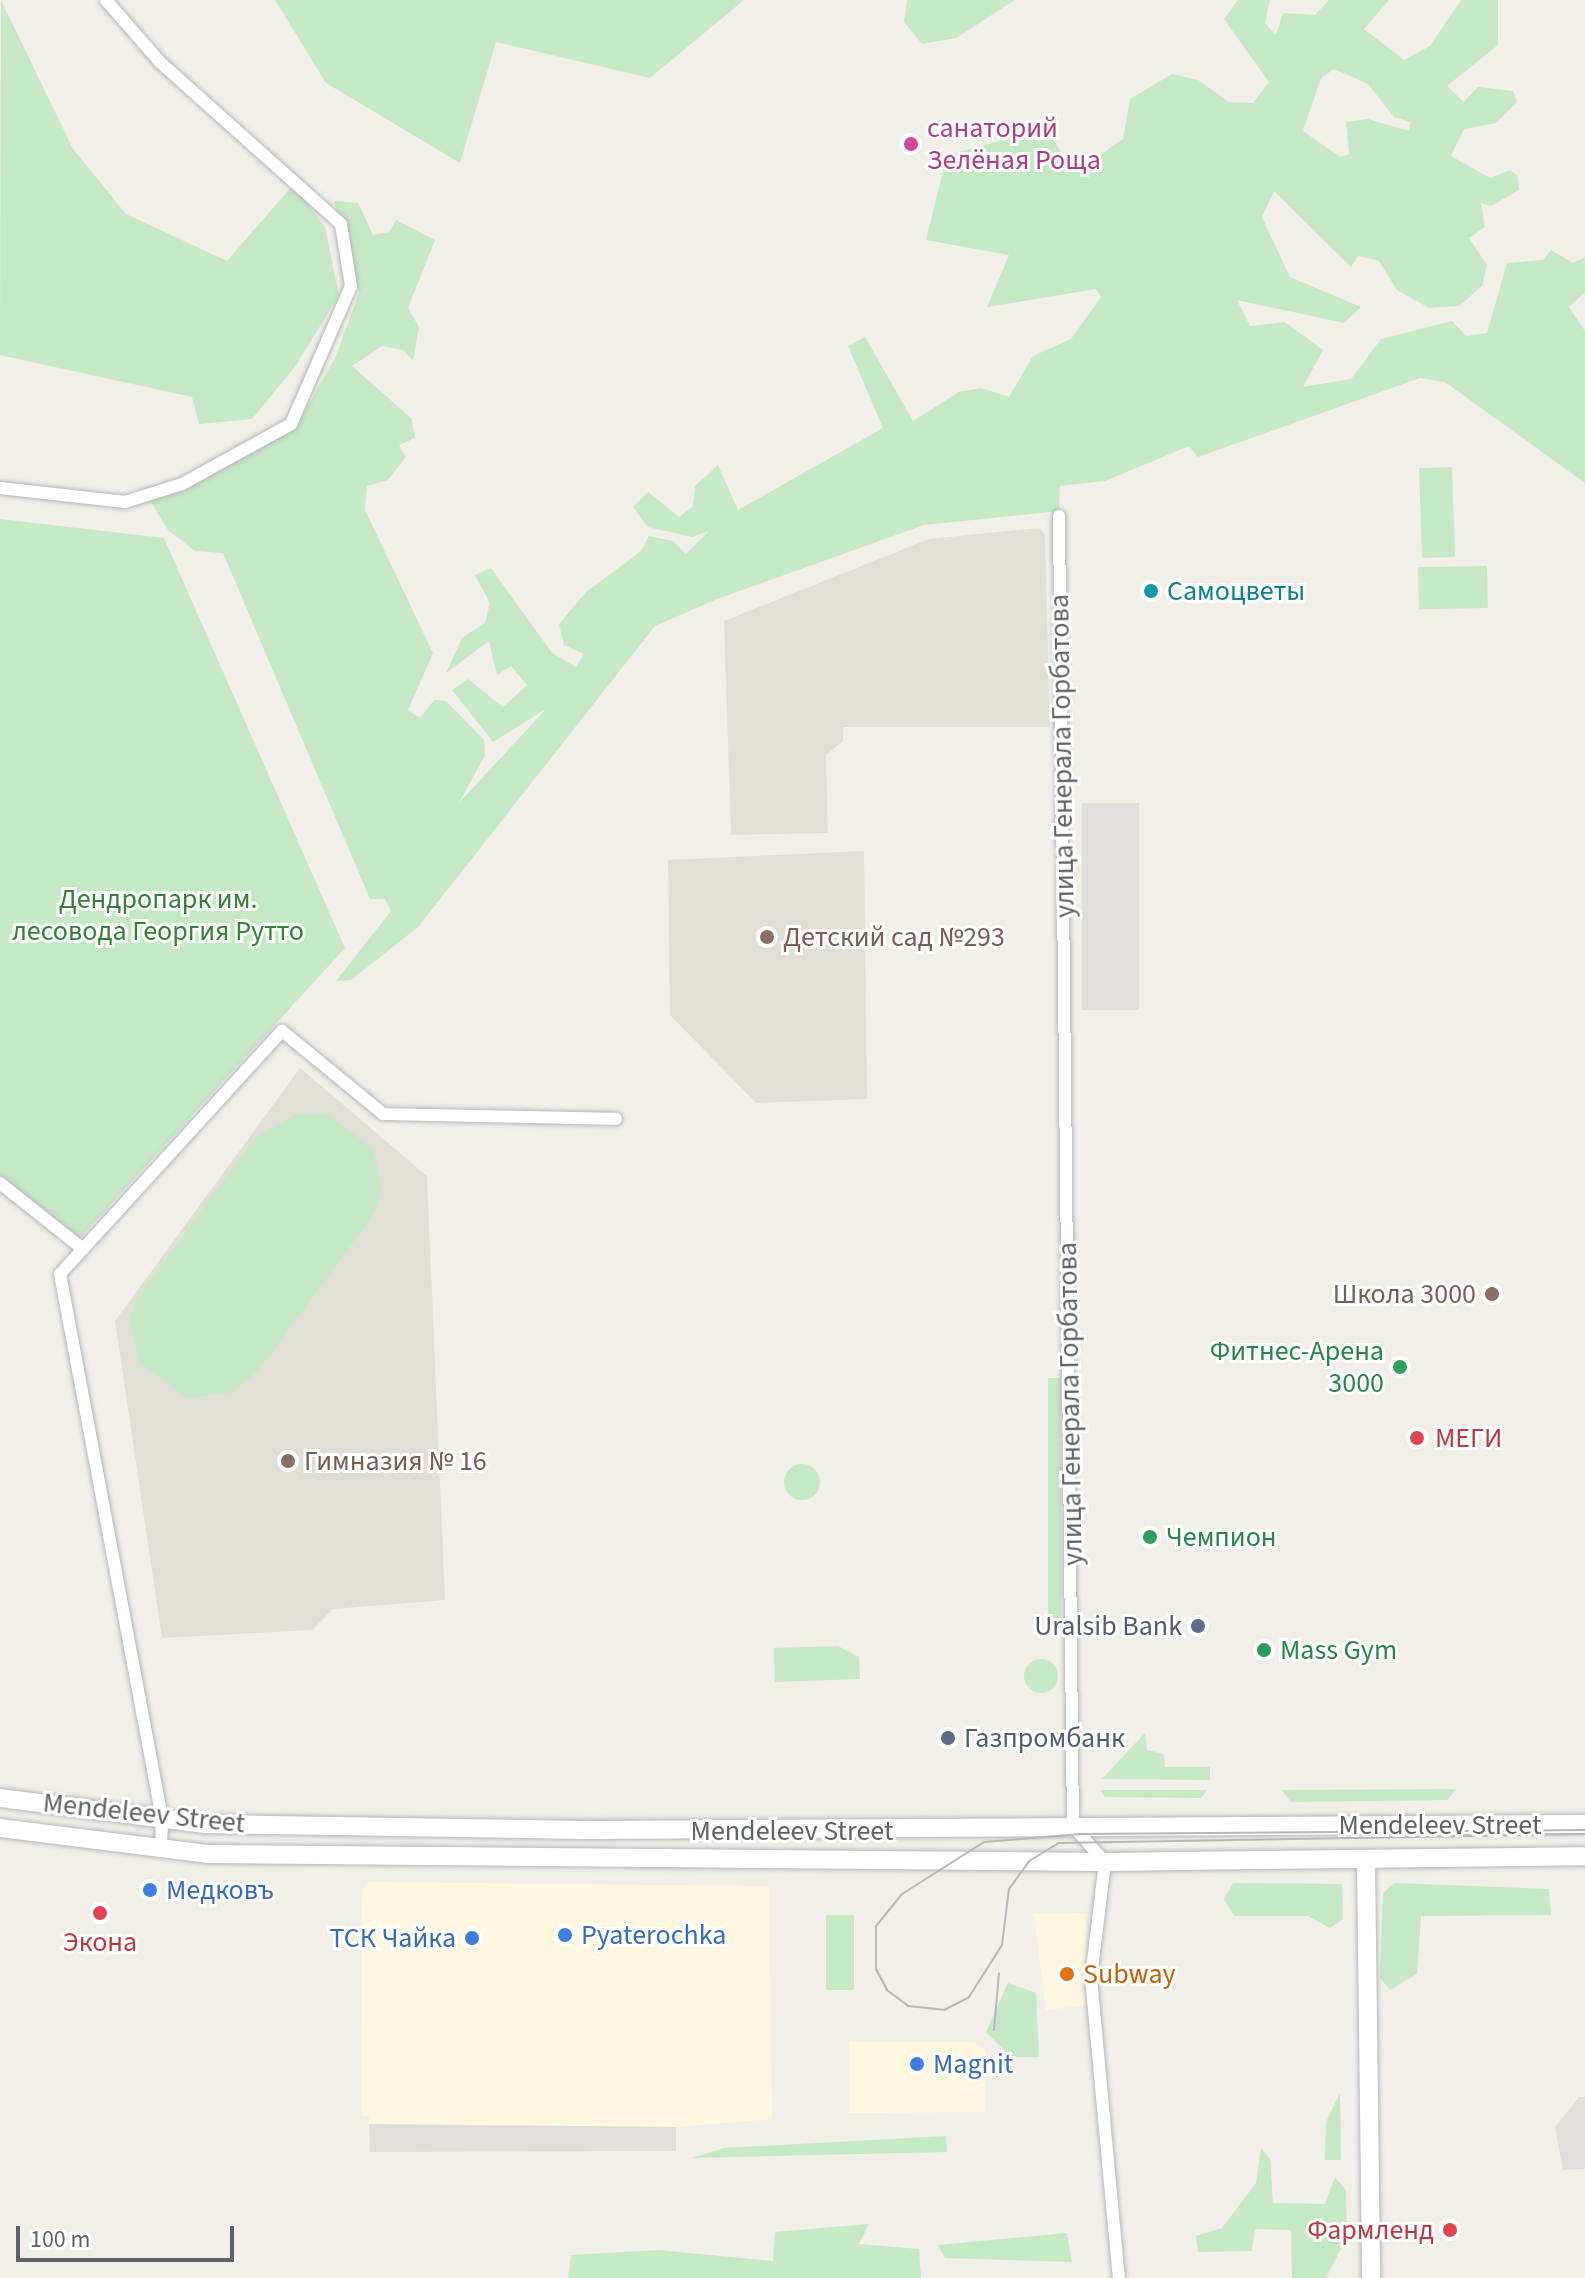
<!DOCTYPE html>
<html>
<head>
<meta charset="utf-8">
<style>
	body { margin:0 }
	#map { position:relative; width:1585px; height:2278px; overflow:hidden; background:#f1efe8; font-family:"Source Sans 3",sans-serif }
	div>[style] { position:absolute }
	.commercial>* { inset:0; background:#fef7e0 }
	.industrial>* { inset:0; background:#e0deda; transform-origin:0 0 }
	.education>* { inset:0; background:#e1ded6 }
	.green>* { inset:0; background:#c5e8c5; transform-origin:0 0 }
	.round { border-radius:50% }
	.roads { filter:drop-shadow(0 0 2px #b5b8bc) drop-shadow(0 0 2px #b5b8bc) }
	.street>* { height:12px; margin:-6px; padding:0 6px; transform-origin:6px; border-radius:6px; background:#fff }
	.secondary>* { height:18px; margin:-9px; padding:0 9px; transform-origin:9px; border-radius:9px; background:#fff }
	.tram>* { height:2px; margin:-1px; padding:0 1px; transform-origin:1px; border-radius:1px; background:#b6b7b8 }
	.dots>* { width:22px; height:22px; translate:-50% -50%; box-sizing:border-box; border:4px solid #fff; border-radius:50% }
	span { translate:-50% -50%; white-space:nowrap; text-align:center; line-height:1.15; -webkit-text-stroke:6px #fff; paint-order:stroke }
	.hotel-label { font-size:28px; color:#b23c85 }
	.left { translate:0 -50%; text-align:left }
	.culture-label { font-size:28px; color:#0d838f }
	.street-label { font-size:28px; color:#5f6368 }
	.park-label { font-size:28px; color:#348238 }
	.education-label { font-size:28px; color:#785e54 }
	.right { translate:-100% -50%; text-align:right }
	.leisure-label { font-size:28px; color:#27864d }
	.health-label { font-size:28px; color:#be3a42 }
	.service-label { font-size:28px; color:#4e5e75 }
	.shop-label { font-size:28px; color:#366cbe }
	.food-label { font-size:28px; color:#c56008 }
	.scale { position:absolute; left:16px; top:2226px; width:218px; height:36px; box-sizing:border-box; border:4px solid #5f6368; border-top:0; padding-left:10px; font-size:24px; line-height:28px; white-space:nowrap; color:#5f6368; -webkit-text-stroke:6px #fff; paint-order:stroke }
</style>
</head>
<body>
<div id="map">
	<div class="commercial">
		<i style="clip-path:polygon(369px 1882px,769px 1886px,772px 2119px,676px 2127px,369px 2124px,369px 2116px,361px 2116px,362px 1890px)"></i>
		<i style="clip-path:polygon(1085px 1913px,1089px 2005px,1046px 2010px,1034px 1914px)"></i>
		<i style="clip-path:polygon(849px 2042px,973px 2042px,986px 2051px,986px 2112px,849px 2113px)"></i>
	</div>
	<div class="industrial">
		<i style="left:1082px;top:803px;width:57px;height:207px"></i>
		<i style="clip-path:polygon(1579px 2097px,1585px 2097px,1585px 2169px,1563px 2170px,1555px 2127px)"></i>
		<i style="clip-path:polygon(369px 2124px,676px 2127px,676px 2151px,370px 2152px)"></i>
	</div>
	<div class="education">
		<i style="clip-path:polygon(1039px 528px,1045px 535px,1050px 727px,843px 727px,843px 741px,826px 755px,828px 833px,731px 835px,724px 621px,929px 539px)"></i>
		<i style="clip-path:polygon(864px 851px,867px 1099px,756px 1103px,670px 1015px,668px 860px)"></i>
		<i style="clip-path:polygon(300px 1068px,427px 1176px,445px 1600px,333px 1609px,312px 1630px,162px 1638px,115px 1321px)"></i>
	</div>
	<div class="green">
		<i style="clip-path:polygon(1px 0,73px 149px,126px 214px,227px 261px,293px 185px,325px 227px,339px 295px,295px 367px,252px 419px,199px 424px,192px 397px,0 355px)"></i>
		<i style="clip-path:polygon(275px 0,744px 0,650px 78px,496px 42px,460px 163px,326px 83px)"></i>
		<i style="clip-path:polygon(907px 0,1015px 0,956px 38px,922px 44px,904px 22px)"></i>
		<i style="clip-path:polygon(evenodd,1238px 0,1270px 0,1265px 23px,1276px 35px,1283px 13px,1315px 15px,1329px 0,1389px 0,1364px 29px,1404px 60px,1430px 46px,1461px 0,1498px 0,1498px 45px,1447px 86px,1464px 102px,1478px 87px,1513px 91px,1517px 102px,1496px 123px,1464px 129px,1451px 156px,1490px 178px,1510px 170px,1518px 176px,1519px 190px,1491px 206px,1481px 203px,1485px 227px,1469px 238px,1487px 265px,1482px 286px,1459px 306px,1429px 308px,1397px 290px,1379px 261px,1358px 256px,1351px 267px,1274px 191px,1262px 217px,1290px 277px,1361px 307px,1344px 323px,1237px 300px,1250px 326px,1285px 322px,1323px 350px,1303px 387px,1351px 379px,1381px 339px,1452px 321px,1466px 336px,1487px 333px,1507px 263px,1543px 260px,1551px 250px,1573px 263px,1585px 257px,1585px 292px,1569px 307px,1585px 331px,1585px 483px,1445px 382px,1420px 378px,1198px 457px,1189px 446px,1105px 481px,1060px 486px,1059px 511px,924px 525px,717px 599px,655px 626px,418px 927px,351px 980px,336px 981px,391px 911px,385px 899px,370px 899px,223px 553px,195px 551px,168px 530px,149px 499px,297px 425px,336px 356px,359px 293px,334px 201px,358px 203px,373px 235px,389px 232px,396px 220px,435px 240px,408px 308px,419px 327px,413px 361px,403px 350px,382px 346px,352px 366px,412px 419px,415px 438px,399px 445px,406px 457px,388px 480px,367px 486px,365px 510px,433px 653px,408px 710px,420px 718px,434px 700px,446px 701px,484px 740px,485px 755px,459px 803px,546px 709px,493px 742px,452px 690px,468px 679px,503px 707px,527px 685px,511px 666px,497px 675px,489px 641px,446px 673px,462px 638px,485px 623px,490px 603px,475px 575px,491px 568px,552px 653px,576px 667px,584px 654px,564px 645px,559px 624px,586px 592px,640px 552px,649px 536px,673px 541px,686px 554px,709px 531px,692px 537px,648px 527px,633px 507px,648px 492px,679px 517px,693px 506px,695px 486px,718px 465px,738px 510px,883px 428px,848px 346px,865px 337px,913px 421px,959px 392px,981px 388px,1009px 397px,1033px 356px,1071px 339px,1101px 297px,1096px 289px,987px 307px,1009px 255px,926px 240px,947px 155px,1046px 128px,1074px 173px,1123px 139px,1130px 99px,1172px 74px,1198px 80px,1229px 102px,1253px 103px,1269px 82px,1224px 19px,1238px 0,1334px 69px,1368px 84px,1394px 117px,1411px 122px,1409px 131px,1368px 119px,1346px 122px,1349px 154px,1340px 157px,1303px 131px,1321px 78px,1334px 69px)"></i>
		<i style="left:1452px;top:467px;width:90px;height:33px;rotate:88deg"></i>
		<i style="clip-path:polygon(0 519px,164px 538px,345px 948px,80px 1238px,0 1175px)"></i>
		<i style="left:1487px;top:566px;width:42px;height:69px;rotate:89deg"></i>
		<i style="clip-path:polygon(296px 1114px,328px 1114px,374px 1150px,382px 1189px,376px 1211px,259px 1370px,233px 1392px,188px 1398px,139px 1363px,130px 1320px,137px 1297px,255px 1138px)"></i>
		<i style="left:1048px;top:1378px;width:13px;height:254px"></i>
		<i class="round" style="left:784px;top:1464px;width:36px;height:36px"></i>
		<i style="clip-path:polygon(838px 1646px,859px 1657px,860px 1679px,775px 1682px,774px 1648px)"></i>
		<i class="round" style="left:1024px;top:1659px;width:34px;height:34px"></i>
		<i style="clip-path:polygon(1145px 1733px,1147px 1750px,1164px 1754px,1165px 1767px,1210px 1767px,1210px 1780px,1102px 1779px)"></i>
		<i style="clip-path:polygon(1457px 1789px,1447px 1800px,1291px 1802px,1282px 1790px)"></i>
		<i style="clip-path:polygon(1100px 1790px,1207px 1790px,1201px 1798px,1105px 1797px)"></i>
		<i style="clip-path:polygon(1233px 1883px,1342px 1884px,1343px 1919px,1330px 1928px,1308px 1916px,1234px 1916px,1224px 1899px)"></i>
		<i style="clip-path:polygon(1394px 1883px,1549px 1889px,1551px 1915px,1421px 1916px,1417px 1974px,1390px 1990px,1380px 1978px,1383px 1893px)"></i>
		<i style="left:826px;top:1915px;width:28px;height:75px"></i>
		<i style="clip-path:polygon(1008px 1983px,1036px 1993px,1039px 2057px,1011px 2057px,986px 2032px)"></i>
		<i style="clip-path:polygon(1340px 2093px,1341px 2160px,1325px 2160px,1326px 2122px)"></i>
		<i style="clip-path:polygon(946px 2136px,947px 2152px,692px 2158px,724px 2148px)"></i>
		<i style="clip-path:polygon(1261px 2148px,1270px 2159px,1273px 2203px,1325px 2204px,1335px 2177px,1346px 2190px,1347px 2237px,1326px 2278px,1292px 2278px,1291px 2230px,1255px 2229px,1252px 2251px,1198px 2252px,1196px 2236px,1222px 2228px,1256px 2183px)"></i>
		<i style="clip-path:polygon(869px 2224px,859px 2244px,919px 2249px,921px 2278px,568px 2278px,571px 2255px,659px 2250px,773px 2261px,775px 2232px)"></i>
		<i style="clip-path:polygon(1067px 2233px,1072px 2262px,945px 2258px,938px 2245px)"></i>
	</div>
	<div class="roads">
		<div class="street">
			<i style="left:0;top:488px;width:126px;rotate:6.4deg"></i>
			<i style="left:125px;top:502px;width:60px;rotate:-17.5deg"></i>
			<i style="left:182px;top:484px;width:124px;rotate:-28.8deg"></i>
			<i style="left:291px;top:424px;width:150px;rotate:-66.5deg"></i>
			<i style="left:351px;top:286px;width:63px;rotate:-99.2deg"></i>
			<i style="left:341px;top:224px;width:243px;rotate:-138.2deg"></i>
			<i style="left:160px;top:62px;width:82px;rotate:-131.1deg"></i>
			<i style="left:1059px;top:516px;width:1310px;rotate:89.39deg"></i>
			<i style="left:1073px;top:1826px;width:48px;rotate:48.4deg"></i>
			<i style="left:1105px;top:1862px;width:117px;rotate:96.9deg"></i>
			<i style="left:1091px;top:1978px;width:301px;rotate:84.7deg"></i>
			<i style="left:0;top:1183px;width:106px;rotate:38.5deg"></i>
			<i style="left:161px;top:1848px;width:30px;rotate:-88deg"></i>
			<i style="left:162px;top:1818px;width:553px;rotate:-100.62deg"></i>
			<i style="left:60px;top:1274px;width:329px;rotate:-47.6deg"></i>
			<i style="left:282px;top:1031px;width:131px;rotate:39.4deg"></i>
			<i style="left:383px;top:1114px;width:233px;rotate:1.2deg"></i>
		</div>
		<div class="secondary">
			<i style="left:0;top:1798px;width:208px;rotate:7.2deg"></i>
			<i style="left:206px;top:1824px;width:382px;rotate:0.9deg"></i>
			<i style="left:588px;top:1830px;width:997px;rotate:-0.34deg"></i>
			<i style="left:0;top:1828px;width:210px;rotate:7.1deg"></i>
			<i style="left:208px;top:1854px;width:897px;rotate:0.51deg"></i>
			<i style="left:1105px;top:1862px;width:480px;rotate:-0.7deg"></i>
			<i style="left:1366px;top:1860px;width:418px;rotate:89.3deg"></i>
		</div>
	</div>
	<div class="tram">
		<i style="left:1585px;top:1830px;width:504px;rotate:179.55deg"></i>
		<i style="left:1081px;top:1834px;width:97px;rotate:175.3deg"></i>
		<i style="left:984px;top:1842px;width:97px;rotate:147.6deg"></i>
		<i style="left:902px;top:1894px;width:41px;rotate:129.1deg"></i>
		<i style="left:876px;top:1926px;width:43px;rotate:90deg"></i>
		<i style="left:876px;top:1969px;width:24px;rotate:62deg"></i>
		<i style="left:887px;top:1990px;width:26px;rotate:37deg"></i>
		<i style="left:908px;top:2006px;width:36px;rotate:6deg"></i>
		<i style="left:944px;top:2010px;width:28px;rotate:-27deg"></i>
		<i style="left:969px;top:1997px;width:62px;rotate:-57.6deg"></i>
		<i style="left:1002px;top:1945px;width:56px;rotate:-82.9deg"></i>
		<i style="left:1009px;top:1889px;width:34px;rotate:-54deg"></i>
		<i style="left:1029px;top:1861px;width:35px;rotate:-31deg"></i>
		<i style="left:1059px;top:1843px;width:526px;rotate:-0.98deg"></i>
		<i style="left:994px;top:2030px;width:57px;rotate:-85deg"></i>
	</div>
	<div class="dots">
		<i style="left:911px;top:144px;background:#d1479c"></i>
		<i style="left:1151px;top:591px;background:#0f9aa8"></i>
		<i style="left:767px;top:937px;background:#8d6e63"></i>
		<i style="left:1492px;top:1294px;background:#8d6e63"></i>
		<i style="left:1400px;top:1367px;background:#2e9e5b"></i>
		<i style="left:1417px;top:1438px;background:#e0444e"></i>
		<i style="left:288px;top:1461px;background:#8d6e63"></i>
		<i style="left:1150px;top:1537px;background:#2e9e5b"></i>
		<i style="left:1198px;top:1626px;background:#5c6f8a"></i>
		<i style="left:1264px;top:1650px;background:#2e9e5b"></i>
		<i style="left:948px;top:1738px;background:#5c6f8a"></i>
		<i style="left:150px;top:1890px;background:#3f7fe0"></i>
		<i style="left:100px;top:1913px;background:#e0444e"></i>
		<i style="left:565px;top:1935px;background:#3f7fe0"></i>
		<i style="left:472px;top:1938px;background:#3f7fe0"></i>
		<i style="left:1067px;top:1974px;background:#e8710a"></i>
		<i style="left:917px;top:2064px;background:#3f7fe0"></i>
		<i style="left:1450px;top:2230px;background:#e0444e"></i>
	</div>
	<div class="hotel-label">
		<span class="left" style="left:927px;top:144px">санаторий<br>Зелёная Роща</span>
	</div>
	<div class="culture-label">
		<span class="left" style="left:1167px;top:591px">Самоцветы</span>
	</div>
	<div class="street-label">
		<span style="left:1062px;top:756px;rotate:-91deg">улица Генерала Горбатова</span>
		<span style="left:1070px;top:1404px;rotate:-91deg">улица Генерала Горбатова</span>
		<span style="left:144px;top:1813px;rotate:6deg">Mendeleev Street</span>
		<span style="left:1440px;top:1825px">Mendeleev Street</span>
		<span style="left:792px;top:1831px">Mendeleev Street</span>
	</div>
	<div class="park-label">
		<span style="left:158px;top:915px">Дендропарк им.<br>лесовода Георгия Рутто</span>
	</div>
	<div class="education-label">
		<span class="left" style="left:783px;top:937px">Детский сад №293</span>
		<span class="right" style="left:1476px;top:1294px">Школа 3000</span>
		<span class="left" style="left:304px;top:1461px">Гимназия № 16</span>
	</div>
	<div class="leisure-label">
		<span class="right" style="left:1384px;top:1367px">Фитнес-Арена<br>3000</span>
		<span class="left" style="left:1166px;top:1537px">Чемпион</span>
		<span class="left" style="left:1280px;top:1650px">Mass Gym</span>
	</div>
	<div class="health-label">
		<span class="left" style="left:1435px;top:1438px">МЕГИ</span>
		<span style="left:100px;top:1942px">Экона</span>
		<span class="right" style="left:1434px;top:2230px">Фармленд</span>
	</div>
	<div class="service-label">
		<span class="right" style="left:1182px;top:1626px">Uralsib Bank</span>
		<span class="left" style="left:964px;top:1738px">Газпромбанк</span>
	</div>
	<div class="shop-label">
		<span class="left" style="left:166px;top:1890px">Медковъ</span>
		<span class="left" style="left:581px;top:1935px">Pyaterochka</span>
		<span class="right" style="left:456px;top:1938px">ТСК Чайка</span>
		<span class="left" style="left:933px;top:2064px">Magnit</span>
	</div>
	<div class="food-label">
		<span class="left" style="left:1083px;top:1974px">Subway</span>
	</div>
	<div class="scale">100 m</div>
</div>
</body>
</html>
